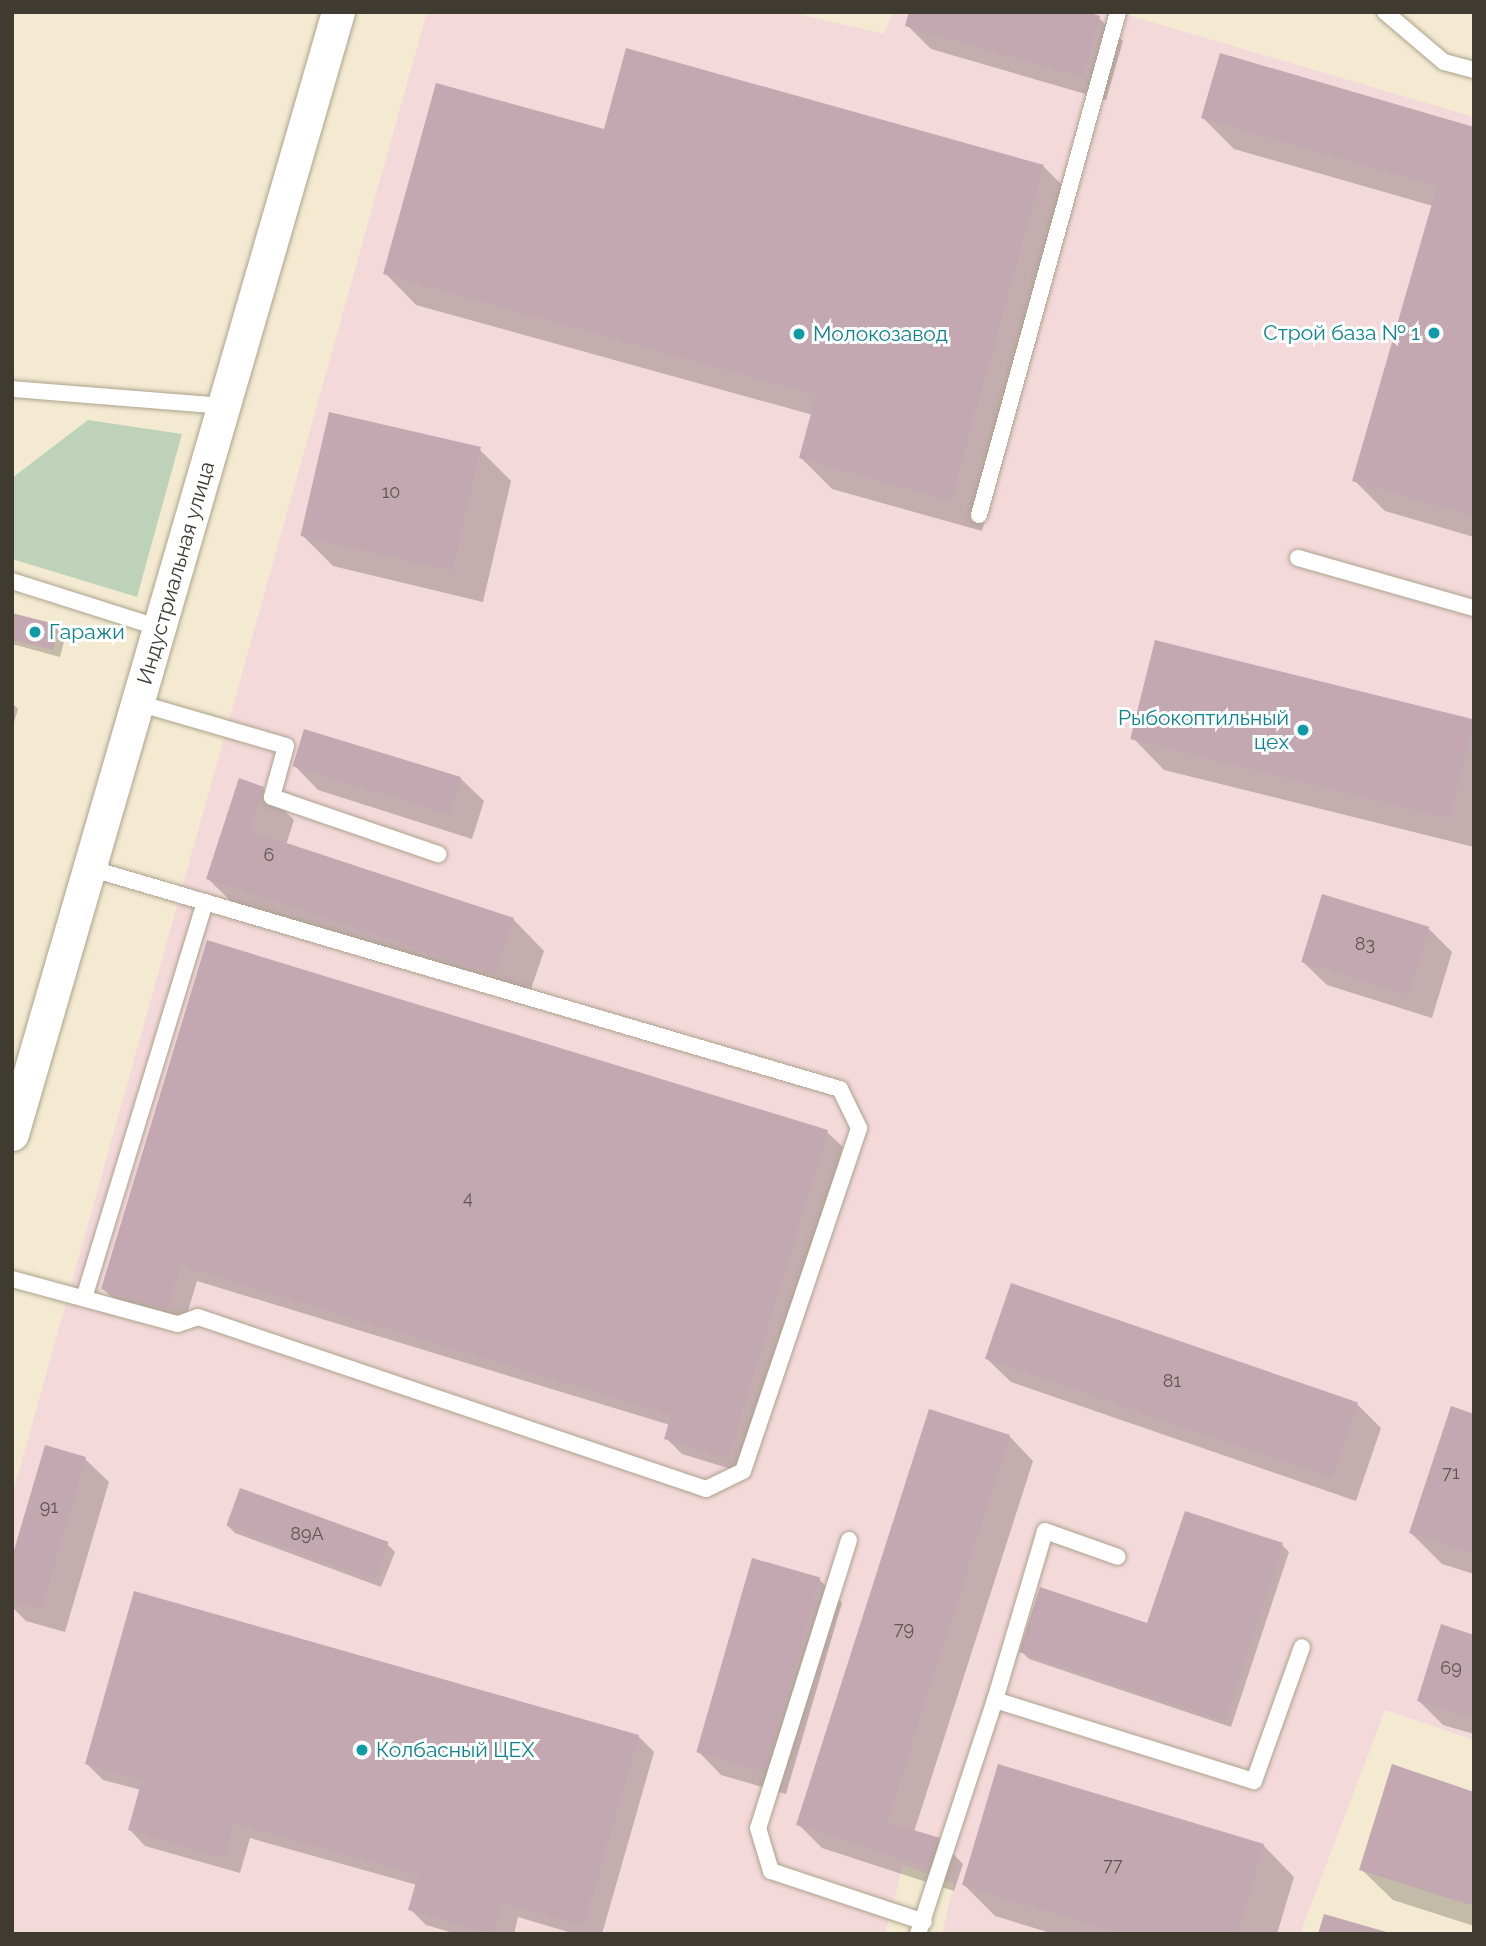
<!DOCTYPE html>
<html>
<head>
<meta charset="utf-8">
<style>
	body { margin:0 }
	#map { position:relative; width:1486px; height:1946px; overflow:hidden; background:#f4ead2; font-family:Raleway,sans-serif }
	div>[style] { position:absolute }
	.industrial>* { inset:0; background:#f4d9db }
	.green>* { inset:0; background:#bdd2b8 }
	.shadow>* { inset:0; background:#0003 }
	.building>* { inset:0; background:#c3a8b1; transform-origin:0 0 }
	.roads { filter:drop-shadow(0 0 2px #ada38d) drop-shadow(0 0 2px #ada38d) }
	.lane>* { height:16px; margin:-8px; padding:0 8px; transform-origin:8px; border-radius:8px; background:#fff }
	.street>* { height:33px; margin:-16.5px; padding:0 16.5px; transform-origin:16.5px; border-radius:16.5px; background:#fff }
	.dots>* { width:19px; height:19px; translate:-50% -50%; box-sizing:border-box; border:4px solid #fff; border-radius:50% }
	span { translate:-50% -50%; white-space:nowrap; text-align:center; line-height:1.15; -webkit-text-stroke:6px #fff; paint-order:stroke }
	.number-label { font-size:18px; color:#605651 }
	.number-label span { -webkit-text-stroke-width:0 }
	.culture-label { font-size:21px; color:#0d838f }
	.right { translate:-100% -50%; text-align:right }
	.left { translate:0 -50%; text-align:left }
	.street-label { font-size:21px; color:#3f3b31 }
	.frame { position:absolute; inset:0; border:14px solid #3f3b31; pointer-events:none }
</style>
</head>
<body>
<div id="map">
	<div class="industrial">
		<i style="clip-path:polygon(427px 12px,790px 12px,884px 34px,893px 12px,1118px 12px,1474px 117px,1474px 1740px,1385px 1710px,1300px 1934px,942px 1934px,954px 1884px,903px 1865px,885px 1934px,12px 1934px,12px 1496px)"></i>
	</div>
	<div class="green">
		<i style="clip-path:polygon(88px 420px,182px 434px,137px 597px,12px 559px,12px 478px)"></i>
	</div>
	<div class="shadow">
		<i style="clip-path:polygon(1099px 18px,1123px 41px,1106px 100px,931px 49px,907px 25px)"></i>
		<i style="clip-path:polygon(1203px 118px,1474px 128px,1474px 537px,1385px 511px,1354px 480px,1433px 206px,1234px 149px)"></i>
		<i style="clip-path:polygon(605px 131px,1044px 167px,1075px 198px,982px 531px,832px 489px,801px 458px,813px 415px,416px 305px,385px 273px)"></i>
		<i style="clip-path:polygon(480px 450px,511px 481px,483px 602px,333px 566px,302px 535px)"></i>
		<i style="clip-path:polygon(12px 614px,59px 626px,66px 634px,60px 657px,12px 644px)"></i>
		<i style="clip-path:polygon(12px 703px,18px 709px,12px 729px)"></i>
		<i style="clip-path:polygon(1474px 722px,1474px 847px,1164px 770px,1133px 738px)"></i>
		<i style="clip-path:polygon(295px 766px,460px 778px,484px 801px,472px 839px,318px 790px)"></i>
		<i style="clip-path:polygon(263px 789px,294px 820px,286px 845px,513px 919px,544px 951px,526px 1004px,240px 910px,208px 879px)"></i>
		<i style="clip-path:polygon(1428px 928px,1452px 952px,1432px 1018px,1327px 985px,1303px 962px)"></i>
		<i style="clip-path:polygon(208px 943px,827px 1132px,843px 1147px,744px 1473px,682px 1454px,666px 1438px,670px 1425px,197px 1281px,184px 1324px,119px 1304px,103px 1289px)"></i>
		<i style="clip-path:polygon(987px 1359px,1357px 1404px,1381px 1428px,1356px 1501px,1011px 1382px)"></i>
		<i style="clip-path:polygon(930px 1412px,1010px 1437px,1033px 1461px,914px 1832px,939px 1840px,963px 1864px,954px 1891px,822px 1848px,798px 1824px)"></i>
		<i style="clip-path:polygon(1474px 1415px,1474px 1574px,1442px 1564px,1411px 1533px)"></i>
		<i style="clip-path:polygon(85px 1459px,109px 1482px,65px 1632px,26px 1621px,12px 1607px,12px 1563px)"></i>
		<i style="clip-path:polygon(228px 1526px,387px 1544px,395px 1552px,381px 1587px,235px 1533px)"></i>
		<i style="clip-path:polygon(1282px 1545px,1289px 1552px,1231px 1727px,1029px 1659px,1021px 1651px,1148px 1625px)"></i>
		<i style="clip-path:polygon(819px 1579px,842px 1603px,786px 1794px,721px 1775px,698px 1751px)"></i>
		<i style="clip-path:polygon(1474px 1636px,1474px 1734px,1443px 1725px,1419px 1701px)"></i>
		<i style="clip-path:polygon(638px 1736px,654px 1752px,602px 1934px,575px 1934px,518px 1917px,514px 1934px,457px 1934px,426px 1925px,410px 1909px,417px 1885px,250px 1838px,240px 1873px,145px 1846px,130px 1830px,141px 1790px,103px 1780px,87px 1764px)"></i>
		<i style="clip-path:polygon(1474px 1794px,1474px 1926px,1393px 1900px,1361px 1869px)"></i>
		<i style="clip-path:polygon(1263px 1845px,1294px 1877px,1277px 1934px,1054px 1934px,995px 1916px,964px 1885px)"></i>
	</div>
	<div class="building">
		<i style="clip-path:polygon(909px 12px,1087px 12px,1100px 16px,1083px 77px,905px 26px)"></i>
		<i style="clip-path:polygon(626px 48px,1044px 165px,951px 501px,799px 458px,816px 395px,383px 274px,436px 83px,604px 129px)"></i>
		<i style="clip-path:polygon(1220px 53px,1474px 127px,1474px 516px,1352px 481px,1437px 186px,1201px 118px)"></i>
		<i style="left:329px;top:412px;width:156px;height:127px;rotate:13deg"></i>
		<i style="clip-path:polygon(12px 613px,59px 625px,53px 650px,12px 640px)"></i>
		<i style="left:1155px;top:640px;width:329px;height:102px;rotate:14deg"></i>
		<i style="left:304px;top:729px;width:164px;height:39px;rotate:17deg"></i>
		<i style="clip-path:polygon(239px 778px,264px 787px,250px 831px,514px 918px,495px 974px,206px 879px)"></i>
		<i style="left:1322px;top:894px;width:112px;height:71px;rotate:17deg"></i>
		<i style="clip-path:polygon(207px 940px,828px 1130px,728px 1458px,664px 1439px,671px 1415px,181px 1266px,168px 1309px,101px 1289px)"></i>
		<i style="left:1011px;top:1283px;width:367px;height:80px;rotate:19deg"></i>
		<i style="clip-path:polygon(1451px 1406px,1474px 1414px,1474px 1554px,1409px 1533px)"></i>
		<i style="clip-path:polygon(929px 1409px,1010px 1435px,887px 1822px,940px 1838px,931px 1868px,796px 1825px)"></i>
		<i style="clip-path:polygon(45px 1445px,86px 1457px,41px 1610px,12px 1601px,12px 1557px)"></i>
		<i style="left:240px;top:1488px;width:158px;height:40px;rotate:20deg"></i>
		<i style="clip-path:polygon(1185px 1511px,1283px 1543px,1224px 1720px,1019px 1652px,1040px 1587px,1147px 1623px)"></i>
		<i style="left:752px;top:1558px;width:71px;height:202px;rotate:16deg"></i>
		<i style="clip-path:polygon(134px 1591px,639px 1735px,584px 1926px,503px 1903px,493px 1934px,408px 1910px,418px 1875px,234px 1823px,224px 1858px,128px 1830px,142px 1780px,85px 1764px)"></i>
		<i style="clip-path:polygon(1441px 1624px,1474px 1635px,1474px 1719px,1417px 1701px)"></i>
		<i style="clip-path:polygon(998px 1764px,1264px 1844px,1237px 1934px,1122px 1934px,962px 1885px)"></i>
		<i style="clip-path:polygon(1392px 1764px,1474px 1792px,1474px 1906px,1359px 1870px)"></i>
		<i style="clip-path:polygon(1324px 1914px,1390px 1933px,1390px 1934px,1318px 1934px)"></i>
	</div>
	<div class="roads">
		<div class="lane">
			<i style="left:1385px;top:12px;width:77px;rotate:40.3deg"></i>
			<i style="left:1444px;top:62px;width:31px;rotate:15deg"></i>
			<i style="left:12px;top:389px;width:214px;rotate:4.6deg"></i>
			<i style="left:979px;top:515px;width:522px;rotate:-74.55deg"></i>
			<i style="left:1298px;top:558px;width:183px;rotate:15.9deg"></i>
			<i style="left:12px;top:581px;width:155px;rotate:17.6deg"></i>
			<i style="left:138px;top:703px;width:154px;rotate:16.2deg"></i>
			<i style="left:286px;top:746px;width:53px;rotate:105.4deg"></i>
			<i style="left:272px;top:797px;width:176px;rotate:19deg"></i>
			<i style="left:12px;top:1279px;width:172px;rotate:15.2deg"></i>
			<i style="left:178px;top:1324px;width:21px;rotate:-19deg"></i>
			<i style="left:198px;top:1317px;width:536px;rotate:18.71deg"></i>
			<i style="left:706px;top:1489px;width:41px;rotate:-25.9deg"></i>
			<i style="left:743px;top:1471px;width:362px;rotate:-71.3deg"></i>
			<i style="left:859px;top:1128px;width:43px;rotate:-116deg"></i>
			<i style="left:840px;top:1089px;width:783px;rotate:-163.6deg"></i>
			<i style="left:84px;top:1298px;width:414px;rotate:-73deg"></i>
			<i style="left:849px;top:1540px;width:302px;rotate:107.5deg"></i>
			<i style="left:758px;top:1828px;width:45px;rotate:73.2deg"></i>
			<i style="left:771px;top:1871px;width:161px;rotate:18.4deg"></i>
			<i style="left:995px;top:1700px;width:271px;rotate:17.4deg"></i>
			<i style="left:1254px;top:1781px;width:142px;rotate:-70.3deg"></i>
			<i style="left:918px;top:1934px;width:246px;rotate:-71.8deg"></i>
			<i style="left:995px;top:1700px;width:176px;rotate:-73.5deg"></i>
			<i style="left:1045px;top:1531px;width:77px;rotate:19.6deg"></i>
		</div>
		<div class="street">
			<i style="left:12px;top:1134px;width:1168px;rotate:-73.8deg"></i>
		</div>
	</div>
	<div class="dots">
		<i style="left:1434px;top:333px;background:#0f9aa8"></i>
		<i style="left:799px;top:334px;background:#0f9aa8"></i>
		<i style="left:35px;top:632px;background:#0f9aa8"></i>
		<i style="left:1303px;top:730px;background:#0f9aa8"></i>
		<i style="left:362px;top:1750px;background:#0f9aa8"></i>
	</div>
	<div class="number-label">
		<span style="left:391px;top:492px">10</span>
		<span style="left:269px;top:855px">6</span>
		<span style="left:1365px;top:944px">83</span>
		<span style="left:468px;top:1198px">4</span>
		<span style="left:1172px;top:1381px">81</span>
		<span style="left:1451px;top:1473px">71</span>
		<span style="left:49px;top:1507px">91</span>
		<span style="left:307px;top:1534px">89А</span>
		<span style="left:904px;top:1629px">79</span>
		<span style="left:1451px;top:1668px">69</span>
		<span style="left:1113px;top:1865px">77</span>
	</div>
	<div class="culture-label">
		<span class="right" style="left:1420px;top:333px">Строй база № 1</span>
		<span class="left" style="left:813px;top:334px">Молокозавод</span>
		<span class="left" style="left:49px;top:632px">Гаражи</span>
		<span class="right" style="left:1289px;top:730px">Рыбокоптильный<br>цех</span>
		<span class="left" style="left:376px;top:1750px">Колбасный ЦЕХ</span>
	</div>
	<div class="street-label">
		<span style="left:176px;top:573px;rotate:-74deg">Индустриальная улица</span>
	</div>
	<div class="frame"></div>
</div>
</body>
</html>
